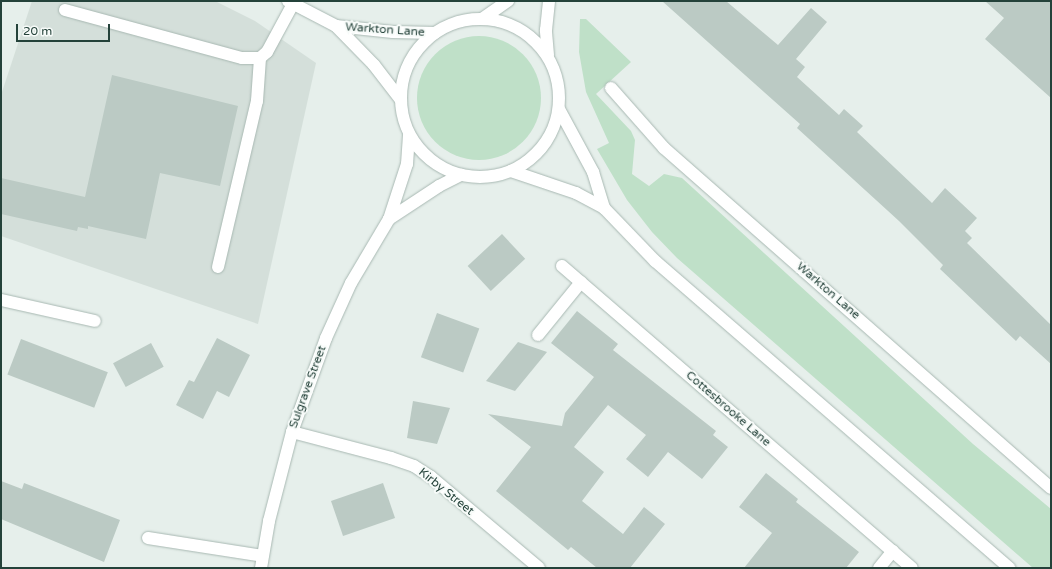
<!DOCTYPE html>
<html>
<head>
<meta charset="utf-8">
<style>
	body { margin:0 }
	#map { position:relative; width:1052px; height:569px; overflow:hidden; background:#e6efeb; font-family:"Varela Round",sans-serif }
	div>[style] { position:absolute }
	.built>* { inset:0; background:#d4dfda }
	.green>* { inset:0; background:#bfe0c8 }
	.round { border-radius:50% }
	.building>* { inset:0; background:#bbcac4; transform-origin:0 0 }
	.roads { filter:drop-shadow(0 0 1px #a8b8b2) drop-shadow(0 0 1px #a8b8b2) }
	.lane>* { height:12px; margin:-6px; padding:0 6px; transform-origin:6px; border-radius:6px; background:#fff }
	.street>* { height:12px; margin:-6px; padding:0 6px; transform-origin:6px; border-radius:6px; background:#fff }
	.secondary>* { height:12px; margin:-6px; padding:0 6px; transform-origin:6px; border-radius:6px; background:#fff }
	.secondary>.ring { margin:-6px; padding:0; box-sizing:content-box; background:none; border:12px solid #fff; border-radius:50% }
	span { translate:-50% -50%; white-space:nowrap; text-align:center; line-height:1.15; -webkit-text-stroke:4px #f7fbf9; paint-order:stroke }
	.street-label { font-size:12px; color:#24423a }
	.frame { position:absolute; inset:0; border:2px solid #24423a; pointer-events:none }
	.scale { position:absolute; left:16px; top:24px; width:94px; height:18px; box-sizing:border-box; border:2px solid #24423a; border-top:0; padding-left:5px; font-size:12px; line-height:14px; white-space:nowrap; color:#24423a; -webkit-text-stroke:3px #f7fbf9; paint-order:stroke }
</style>
</head>
<body>
<div id="map">
	<div class="built">
		<i style="clip-path:polygon(32px 1px,215px 1px,255px 21px,316px 63px,258px 324px,1px 236px,1px 95px)"></i>
	</div>
	<div class="green">
		<i style="clip-path:polygon(580px 19px,586px 19px,631px 62px,596px 94px,631px 131px,635px 140px,632px 174px,649px 186px,664px 174px,682px 178px,973px 444px,1051px 509px,1051px 568px,1033px 568px,677px 258px,652px 232px,627px 200px,597px 149px,609px 143px,586px 92px,579px 52px)"></i>
		<i class="round" style="left:417px;top:36px;width:124px;height:124px"></i>
	</div>
	<div class="building">
		<i style="clip-path:polygon(662px 1px,726px 1px,778px 45px,811px 8px,827px 22px,796px 59px,805px 67px,797px 77px,839px 115px,844px 109px,863px 126px,857px 132px,932px 203px,945px 188px,977px 218px,965px 231px,972px 238px,967px 243px,1051px 325px,1051px 364px,1020px 336px,1016px 341px,940px 269px,943px 265px,899px 221px,797px 128px,800px 124px)"></i>
		<i style="clip-path:polygon(985px 1px,1051px 1px,1051px 98px,985px 39px,1004px 18px)"></i>
		<i style="clip-path:polygon(112px 75px,238px 106px,220px 186px,160px 173px,146px 239px,88px 226px,88px 229px,78px 227px,77px 231px,1px 214px,1px 178px,85px 197px)"></i>
		<i style="left:502px;top:234px;width:34px;height:47px;rotate:47deg"></i>
		<i style="clip-path:polygon(577px 311px,618px 344px,613px 350px,716px 431px,713px 435px,728px 447px,702px 479px,668px 452px,648px 477px,626px 459px,646px 435px,608px 405px,574px 447px,604px 472px,582px 501px,623px 534px,644px 507px,665px 524px,630px 568px,597px 568px,571px 547px,568px 550px,496px 491px,531px 447px,488px 414px,562px 426px,565px 413px,594px 377px,551px 343px)"></i>
		<i style="left:437px;top:313px;width:45px;height:47px;rotate:20deg"></i>
		<i style="clip-path:polygon(217px 338px,250px 355px,229px 397px,217px 391px,203px 419px,176px 405px,189px 380px,194px 382px)"></i>
		<i style="left:21px;top:339px;width:93px;height:38px;rotate:21deg"></i>
		<i style="clip-path:polygon(518px 342px,547px 352px,515px 391px,486px 381px)"></i>
		<i style="left:151px;top:343px;width:27px;height:43px;rotate:62deg"></i>
		<i style="clip-path:polygon(413px 401px,450px 408px,437px 444px,407px 438px)"></i>
		<i style="clip-path:polygon(766px 473px,798px 499px,796px 502px,859px 552px,846px 568px,744px 568px,772px 533px,739px 507px)"></i>
		<i style="clip-path:polygon(1px 481px,22px 489px,24px 483px,120px 520px,104px 562px,1px 519px)"></i>
		<i style="left:383px;top:483px;width:37px;height:55px;rotate:71deg"></i>
	</div>
	<div class="roads">
		<div class="lane">
			<i style="left:65px;top:10px;width:183px;rotate:15.2deg"></i>
			<i style="left:242px;top:58px;width:18px"></i>
			<i style="left:260px;top:58px;width:9px;rotate:-41deg"></i>
			<i style="left:267px;top:52px;width:55px;rotate:-61.6deg"></i>
			<i style="left:218px;top:267px;width:171px;rotate:-76.8deg"></i>
			<i style="left:257px;top:101px;width:43px;rotate:-86deg"></i>
			<i style="left:538px;top:335px;width:68px;rotate:-50.9deg"></i>
			<i style="left:148px;top:538px;width:116px;rotate:8.9deg"></i>
		</div>
		<div class="street">
			<i style="left:611px;top:88px;width:80px;rotate:48.5deg"></i>
			<i style="left:664px;top:148px;width:515px;rotate:41.3deg"></i>
			<i style="left:389px;top:219px;width:60px;rotate:-33.4deg"></i>
			<i style="left:439px;top:186px;width:25px;rotate:-27deg"></i>
			<i style="left:562px;top:266px;width:462px;rotate:40.8deg"></i>
			<i style="left:1px;top:300px;width:96px;rotate:12.6deg"></i>
			<i style="left:292px;top:432px;width:102px;rotate:14.7deg"></i>
			<i style="left:391px;top:458px;width:24px;rotate:19deg"></i>
			<i style="left:414px;top:466px;width:20px;rotate:33deg"></i>
			<i style="left:431px;top:477px;width:141px;rotate:40.1deg"></i>
			<i style="left:261px;top:568px;width:48px;rotate:-80.3deg"></i>
			<i style="left:269px;top:521px;width:92px;rotate:-75.5deg"></i>
			<i style="left:292px;top:432px;width:100px;rotate:-70.1deg"></i>
			<i style="left:326px;top:338px;width:60px;rotate:-65.6deg"></i>
			<i style="left:351px;top:283px;width:74px;rotate:-59.3deg"></i>
			<i style="left:389px;top:219px;width:58px;rotate:-71.9deg"></i>
			<i style="left:407px;top:164px;width:30px;rotate:-86deg"></i>
			<i style="left:879px;top:568px;width:22px;rotate:-51deg"></i>
		</div>
		<div class="secondary">
			<i style="left:288px;top:1px;width:54px;rotate:27.5deg"></i>
			<i style="left:336px;top:26px;width:57px;rotate:6deg"></i>
			<i style="left:393px;top:32px;width:42px;rotate:1.4deg"></i>
			<i class="ring" style="left:401px;top:19px;width:146px;height:146px"></i>
			<i style="left:482px;top:19px;width:32px;rotate:-35deg"></i>
			<i style="left:336px;top:26px;width:54px;rotate:45.7deg"></i>
			<i style="left:374px;top:65px;width:44px;rotate:52.4deg"></i>
			<i style="left:548px;top:55px;width:25px;rotate:-95deg"></i>
			<i style="left:546px;top:30px;width:29px;rotate:-84deg"></i>
			<i style="left:559px;top:109px;width:72px;rotate:61.6deg"></i>
			<i style="left:593px;top:172px;width:38px;rotate:73deg"></i>
			<i style="left:511px;top:171px;width:69px;rotate:18.7deg"></i>
			<i style="left:576px;top:193px;width:32px;rotate:28deg"></i>
			<i style="left:604px;top:208px;width:74px;rotate:46.1deg"></i>
			<i style="left:655px;top:261px;width:469px;rotate:40.9deg"></i>
		</div>
	</div>
	<div class="street-label">
		<span style="left:385px;top:30px;rotate:4deg">Warkton Lane</span>
		<span style="left:828px;top:291px;rotate:41deg">Warkton Lane</span>
		<span style="left:308px;top:387px;rotate:-70deg">Sulgrave Street</span>
		<span style="left:728px;top:409px;rotate:41deg">Cottesbrooke Lane</span>
		<span style="left:446px;top:492px;rotate:39deg">Kirby Street</span>
	</div>
	<div class="frame"></div>
	<div class="scale">20 m</div>
</div>
</body>
</html>
